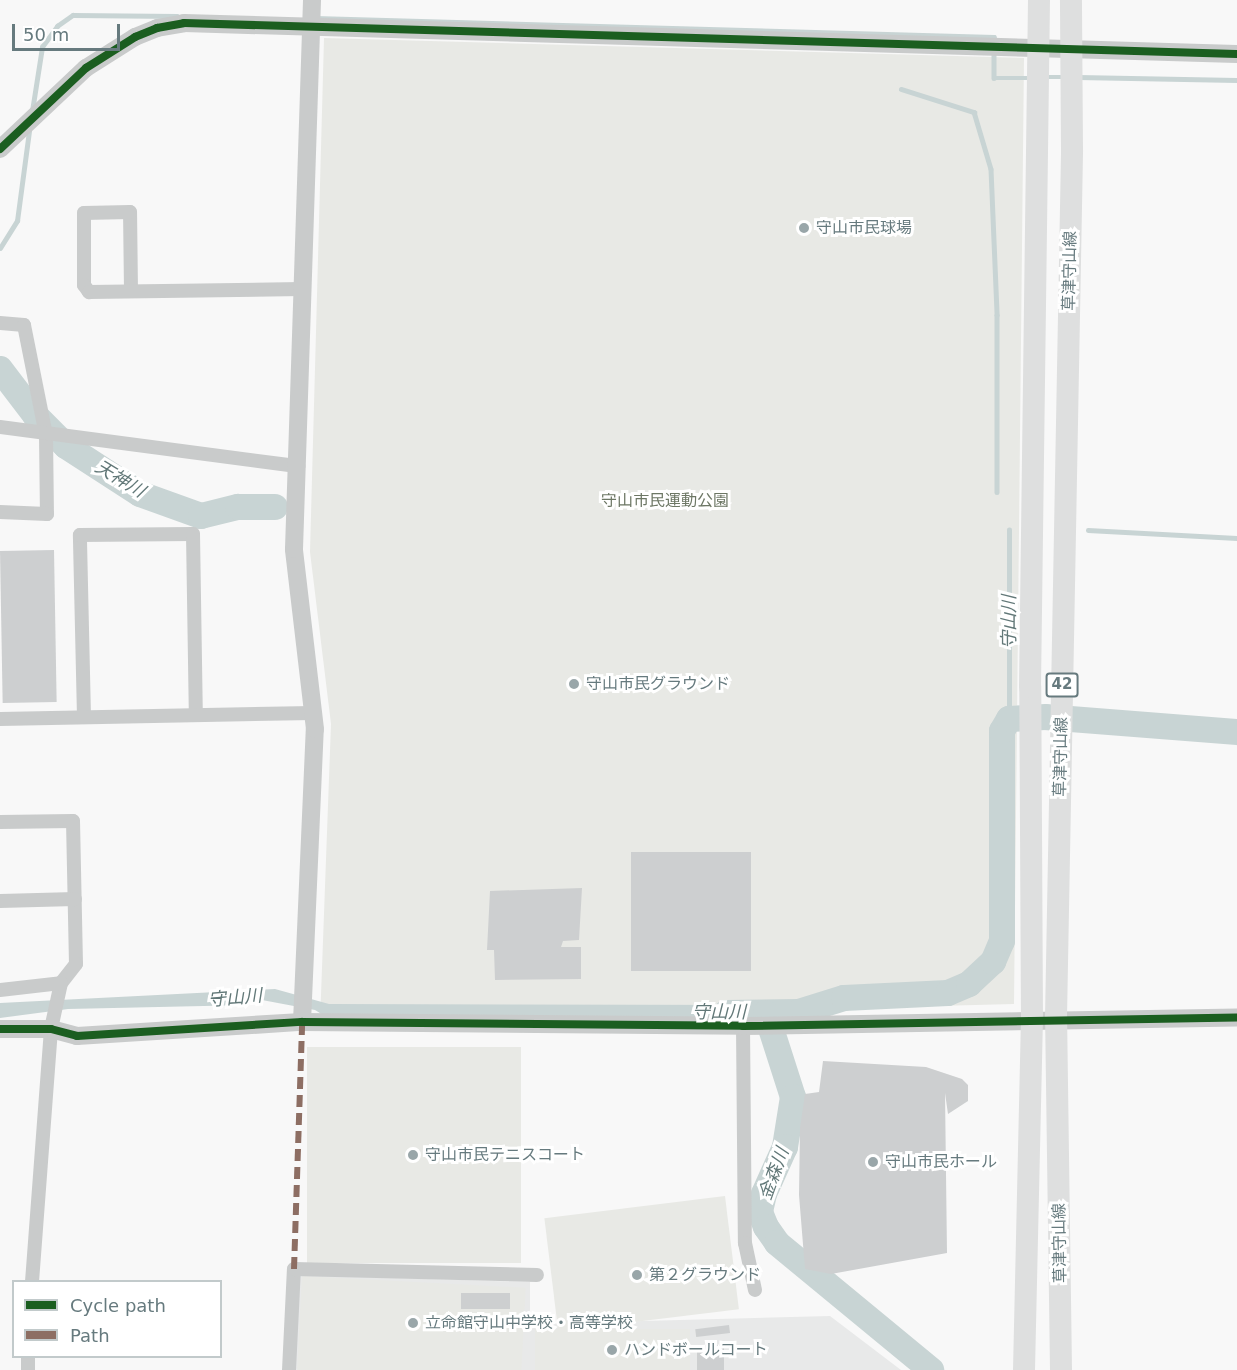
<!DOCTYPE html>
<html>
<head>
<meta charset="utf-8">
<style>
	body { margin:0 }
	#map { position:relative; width:1237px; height:1370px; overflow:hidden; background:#f8f8f8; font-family:"DejaVu Sans","Noto Sans JP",sans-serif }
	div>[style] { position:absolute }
	.built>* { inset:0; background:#e8e9e9 }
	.green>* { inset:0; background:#e8e9e5; transform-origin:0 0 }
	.water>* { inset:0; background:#c8d4d4 }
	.stream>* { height:4.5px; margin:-2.25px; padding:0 2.25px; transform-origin:2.25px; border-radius:2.25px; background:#c8d4d4 }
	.river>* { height:26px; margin:-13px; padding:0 13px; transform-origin:13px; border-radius:13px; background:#c8d4d4 }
	.building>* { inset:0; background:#cdcfd0; transform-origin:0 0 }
	.minor>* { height:14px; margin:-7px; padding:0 7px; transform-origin:7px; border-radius:7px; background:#c9cbcb }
	.tertiary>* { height:18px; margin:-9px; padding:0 9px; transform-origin:9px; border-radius:9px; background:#c9cbcb }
	.primary>* { height:22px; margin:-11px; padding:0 11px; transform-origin:11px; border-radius:11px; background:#dedfdf }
	.quiet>* { height:6px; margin-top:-3px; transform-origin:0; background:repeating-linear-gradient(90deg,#8d6e63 0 12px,transparent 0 18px) }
	.cycleway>* { height:8px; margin:-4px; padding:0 4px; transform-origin:4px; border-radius:4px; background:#1b5e20 }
	.dots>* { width:16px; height:16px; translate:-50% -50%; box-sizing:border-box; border:3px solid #fff; border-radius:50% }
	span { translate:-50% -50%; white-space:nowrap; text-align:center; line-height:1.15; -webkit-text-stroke:6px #fff; paint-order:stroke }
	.shield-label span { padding:2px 4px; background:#fff; border:2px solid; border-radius:4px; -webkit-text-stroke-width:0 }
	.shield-label { font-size:15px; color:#667a7e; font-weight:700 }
	.poi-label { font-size:16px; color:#667a7e }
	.left { translate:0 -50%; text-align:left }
	.street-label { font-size:16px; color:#667a7e }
	.park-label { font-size:16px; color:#6d7765 }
	.water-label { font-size:18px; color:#627878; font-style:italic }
	.legend { position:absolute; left:12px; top:1280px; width:210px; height:78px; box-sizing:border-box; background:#fff; border:2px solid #c2cacb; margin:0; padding:8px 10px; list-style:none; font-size:18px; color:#667a7e }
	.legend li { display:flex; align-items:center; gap:12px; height:30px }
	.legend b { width:30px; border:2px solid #c2cacb }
	.scale { position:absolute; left:12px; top:24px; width:108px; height:27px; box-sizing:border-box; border:3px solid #667a7e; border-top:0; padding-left:8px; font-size:18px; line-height:21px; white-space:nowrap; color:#667a7e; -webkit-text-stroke:4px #fff; paint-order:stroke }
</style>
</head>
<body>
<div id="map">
	<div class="built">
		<i style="clip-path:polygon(298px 1275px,530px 1282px,530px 1324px,830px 1316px,901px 1370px,293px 1370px)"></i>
	</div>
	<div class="green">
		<i style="clip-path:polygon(324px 38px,1024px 58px,1014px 1004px,320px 1022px,331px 724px,310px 552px)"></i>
		<i style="left:307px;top:1047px;width:214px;height:216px"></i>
		<i style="left:725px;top:1196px;width:114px;height:182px;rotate:83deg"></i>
		<i style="left:302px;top:1276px;width:224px;height:94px;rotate:3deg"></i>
		<i style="left:690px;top:1329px;width:41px;height:155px;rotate:90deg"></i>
	</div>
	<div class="water">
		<i style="clip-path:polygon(275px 989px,329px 1004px,759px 1005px,763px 1019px,328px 1018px,315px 1010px,262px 1000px,249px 1005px,68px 1009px,0 1018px,0 1003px)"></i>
	</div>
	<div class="stream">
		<i style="left:315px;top:18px;width:679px;rotate:1.6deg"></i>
		<i style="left:994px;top:37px;width:6px;rotate:90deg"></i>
		<i style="left:994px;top:51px;width:27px;rotate:90deg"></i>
		<i style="left:994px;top:78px;width:36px"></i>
		<i style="left:1045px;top:77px;width:21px"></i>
		<i style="left:1078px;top:77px;width:159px;rotate:1.1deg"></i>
		<i style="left:901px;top:89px;width:77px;rotate:17.5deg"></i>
		<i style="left:974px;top:112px;width:59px;rotate:73.4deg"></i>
		<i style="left:991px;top:169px;width:146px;rotate:87.6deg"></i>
		<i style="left:997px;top:315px;width:177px;rotate:90deg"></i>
		<i style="left:32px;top:111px;width:65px;rotate:-81.1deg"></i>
		<i style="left:42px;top:47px;width:26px;rotate:-54deg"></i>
		<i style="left:57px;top:26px;width:19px;rotate:-35deg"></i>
		<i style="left:73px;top:15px;width:104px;rotate:0.6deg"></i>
		<i style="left:0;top:248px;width:32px;rotate:-58deg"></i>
		<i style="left:17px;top:221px;width:91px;rotate:-82.4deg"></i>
		<i style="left:1088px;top:530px;width:149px;rotate:3.1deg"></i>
		<i style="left:1009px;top:719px;width:189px;rotate:-90deg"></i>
	</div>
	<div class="river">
		<i style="left:0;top:369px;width:58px;rotate:52.7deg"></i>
		<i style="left:35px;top:415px;width:44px;rotate:45deg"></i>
		<i style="left:66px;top:446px;width:88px;rotate:33deg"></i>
		<i style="left:140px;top:494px;width:65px;rotate:19.8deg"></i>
		<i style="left:201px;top:516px;width:38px;rotate:-14deg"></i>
		<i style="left:238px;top:507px;width:37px"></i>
		<i style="left:726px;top:1013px;width:73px;rotate:-0.8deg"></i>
		<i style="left:799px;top:1012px;width:47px;rotate:-17.3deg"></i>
		<i style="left:844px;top:998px;width:104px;rotate:-2.8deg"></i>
		<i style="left:948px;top:993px;width:23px;rotate:-23deg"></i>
		<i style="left:969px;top:984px;width:33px;rotate:-43deg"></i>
		<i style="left:993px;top:962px;width:23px;rotate:-67deg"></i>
		<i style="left:1002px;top:941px;width:210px;rotate:-90deg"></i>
		<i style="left:1002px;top:731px;width:14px;rotate:-60deg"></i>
		<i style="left:1009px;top:719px;width:36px;rotate:-3deg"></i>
		<i style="left:1045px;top:717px;width:193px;rotate:4.5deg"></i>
		<i style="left:766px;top:1013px;width:88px;rotate:72.2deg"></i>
		<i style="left:793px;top:1097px;width:51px;rotate:99.1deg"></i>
		<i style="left:785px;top:1147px;width:51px;rotate:114.1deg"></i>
		<i style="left:764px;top:1194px;width:18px;rotate:103deg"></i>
		<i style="left:760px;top:1212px;width:16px;rotate:68deg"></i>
		<i style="left:766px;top:1227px;width:19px;rotate:55deg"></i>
		<i style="left:777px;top:1243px;width:200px;rotate:39.5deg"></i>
	</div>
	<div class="building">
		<i style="left:54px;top:550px;width:152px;height:54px;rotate:89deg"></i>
		<i style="left:631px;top:852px;width:120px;height:119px"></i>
		<i style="clip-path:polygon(582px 888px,579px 940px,563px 941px,561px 947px,581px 947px,581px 979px,495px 980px,494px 950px,487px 950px,490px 891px)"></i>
		<i style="clip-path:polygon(823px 1061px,926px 1067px,962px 1079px,968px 1085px,968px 1101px,948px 1114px,945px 1093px,947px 1253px,831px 1274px,805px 1269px,799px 1195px,800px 1128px,805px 1094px,819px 1092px)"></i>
		<i style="left:510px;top:1293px;width:16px;height:49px;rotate:90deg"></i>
		<i style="left:729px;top:1325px;width:8px;height:34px;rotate:83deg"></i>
		<i style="left:697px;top:1345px;width:27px;height:25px"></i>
	</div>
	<div class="minor">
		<i style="left:131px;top:291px;width:79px;rotate:-90.7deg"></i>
		<i style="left:130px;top:212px;width:46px;rotate:178.8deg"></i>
		<i style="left:84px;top:213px;width:72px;rotate:90deg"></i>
		<i style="left:84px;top:285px;width:9px;rotate:54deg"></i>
		<i style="left:89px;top:292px;width:213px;rotate:-0.8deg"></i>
		<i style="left:0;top:323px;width:24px;rotate:5deg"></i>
		<i style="left:24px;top:325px;width:112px;rotate:78.7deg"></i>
		<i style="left:46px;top:435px;width:79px;rotate:89.3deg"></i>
		<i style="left:47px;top:514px;width:47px;rotate:-177.6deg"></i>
		<i style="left:0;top:427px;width:301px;rotate:7.5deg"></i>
		<i style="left:84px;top:717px;width:182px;rotate:-91.3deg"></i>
		<i style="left:80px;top:535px;width:113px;rotate:-0.5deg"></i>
		<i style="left:193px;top:534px;width:181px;rotate:89.1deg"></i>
		<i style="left:0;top:719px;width:313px;rotate:-1.1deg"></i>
		<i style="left:0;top:822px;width:73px;rotate:-0.8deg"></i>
		<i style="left:73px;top:821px;width:143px;rotate:88.8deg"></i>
		<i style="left:76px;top:964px;width:24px;rotate:128deg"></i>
		<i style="left:61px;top:983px;width:47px;rotate:102.3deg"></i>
		<i style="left:51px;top:1029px;width:254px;rotate:94.3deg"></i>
		<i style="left:0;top:901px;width:75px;rotate:-1.5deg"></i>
		<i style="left:0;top:990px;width:61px;rotate:-6.5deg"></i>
		<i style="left:743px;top:1026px;width:217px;rotate:89.5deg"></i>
		<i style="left:745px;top:1243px;width:48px;rotate:78deg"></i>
		<i style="left:28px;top:1370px;width:14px;rotate:-90deg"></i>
		<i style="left:289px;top:1370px;width:101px;rotate:-87.2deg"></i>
		<i style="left:294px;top:1269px;width:243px;rotate:1.4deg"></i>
	</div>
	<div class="tertiary">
		<i style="left:0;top:149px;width:118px;rotate:-43.3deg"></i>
		<i style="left:86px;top:68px;width:58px;rotate:-32.3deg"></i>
		<i style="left:135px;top:37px;width:24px;rotate:-22deg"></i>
		<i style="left:157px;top:28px;width:27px;rotate:-10deg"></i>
		<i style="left:184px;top:23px;width:1053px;rotate:1.69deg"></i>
		<i style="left:302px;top:1022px;width:293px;rotate:-87.5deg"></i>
		<i style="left:315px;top:729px;width:181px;rotate:-96.7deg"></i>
		<i style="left:294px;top:549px;width:549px;rotate:-88.12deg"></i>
		<i style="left:0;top:1029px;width:51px"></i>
		<i style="left:51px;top:1029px;width:27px;rotate:15deg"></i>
		<i style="left:77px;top:1036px;width:225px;rotate:-3.6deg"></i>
		<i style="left:302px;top:1022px;width:441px;rotate:0.5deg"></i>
		<i style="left:743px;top:1026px;width:494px;rotate:-1deg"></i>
	</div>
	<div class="primary">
		<i style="left:1024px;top:1370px;width:350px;rotate:-88.7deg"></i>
		<i style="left:1032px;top:1020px;width:333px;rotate:-90.3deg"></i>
		<i style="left:1030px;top:687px;width:687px;rotate:-89.25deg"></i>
		<i style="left:1061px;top:1370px;width:352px;rotate:-90.8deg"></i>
		<i style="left:1056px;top:1018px;width:868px;rotate:-88.94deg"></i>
		<i style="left:1072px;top:150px;width:150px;rotate:-90.4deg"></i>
	</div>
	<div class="quiet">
		<i style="left:294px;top:1269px;width:247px;rotate:-88.1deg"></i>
	</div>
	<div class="cycleway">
		<i style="left:0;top:149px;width:118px;rotate:-43.3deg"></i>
		<i style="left:86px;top:68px;width:58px;rotate:-32.3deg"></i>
		<i style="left:135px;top:37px;width:24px;rotate:-22deg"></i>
		<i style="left:157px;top:28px;width:27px;rotate:-10deg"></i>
		<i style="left:184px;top:23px;width:1053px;rotate:1.69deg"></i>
		<i style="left:0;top:1029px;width:51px"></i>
		<i style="left:51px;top:1029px;width:27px;rotate:15deg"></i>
		<i style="left:77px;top:1036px;width:225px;rotate:-3.6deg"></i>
		<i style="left:302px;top:1022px;width:441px;rotate:0.5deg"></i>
		<i style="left:743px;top:1026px;width:494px;rotate:-1deg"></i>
	</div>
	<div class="dots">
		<i style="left:804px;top:228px;background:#99a6a9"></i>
		<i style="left:574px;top:684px;background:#99a6a9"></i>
		<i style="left:413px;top:1155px;background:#99a6a9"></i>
		<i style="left:873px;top:1162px;background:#99a6a9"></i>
		<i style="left:637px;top:1275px;background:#99a6a9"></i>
		<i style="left:413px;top:1323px;background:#99a6a9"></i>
		<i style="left:612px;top:1350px;background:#99a6a9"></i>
	</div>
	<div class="shield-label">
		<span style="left:1062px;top:685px">42</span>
	</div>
	<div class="poi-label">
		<span class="left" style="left:816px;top:228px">守山市民球場</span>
		<span class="left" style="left:586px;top:684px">守山市民グラウンド</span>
		<span class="left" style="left:425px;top:1155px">守山市民テニスコート</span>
		<span class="left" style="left:885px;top:1162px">守山市民ホール</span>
		<span class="left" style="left:649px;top:1275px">第２グラウンド</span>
		<span class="left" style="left:425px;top:1323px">立命館守山中学校・高等学校</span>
		<span class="left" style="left:624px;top:1350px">ハンドボールコート</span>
	</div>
	<div class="street-label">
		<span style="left:1070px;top:271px;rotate:-89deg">草津守山線</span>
		<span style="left:1061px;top:757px;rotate:-89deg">草津守山線</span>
		<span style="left:1060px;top:1243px;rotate:-91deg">草津守山線</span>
	</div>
	<div class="park-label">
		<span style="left:665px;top:501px">守山市民運動公園</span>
	</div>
	<div class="water-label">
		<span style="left:120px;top:479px;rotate:31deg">天神川</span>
		<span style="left:1009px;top:622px;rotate:-90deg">守山川</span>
		<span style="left:235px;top:998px;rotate:-5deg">守山川</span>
		<span style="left:719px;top:1012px">守山川</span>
		<span style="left:774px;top:1174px;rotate:-70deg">金森川</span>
	</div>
	<ul class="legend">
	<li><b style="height:8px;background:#1b5e20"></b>Cycle path</li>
	<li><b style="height:8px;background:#8d6e63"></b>Path</li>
	</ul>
	<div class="scale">50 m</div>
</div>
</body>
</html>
